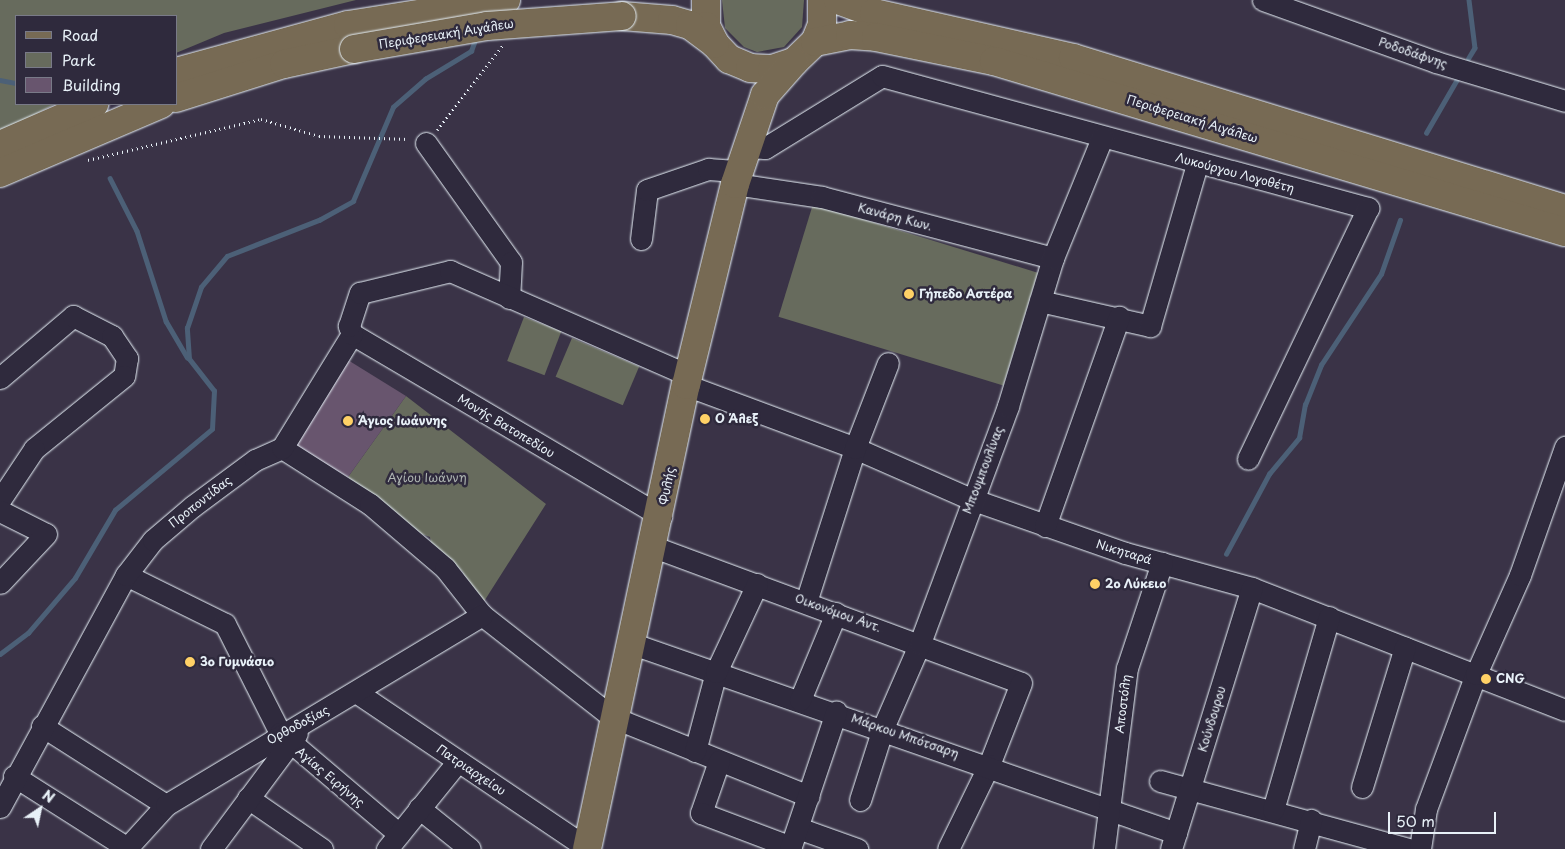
<!DOCTYPE html>
<html>
<head>
<meta charset="utf-8">
<style>
	body { margin:0 }
	#map { position:relative; width:1565px; height:849px; overflow:hidden; background:#3a3347; font-family:"Playpen Sans",sans-serif }
	div>[style] { position:absolute }
	.green>* { inset:0; background:#676b5d; transform-origin:0 0 }
	.stream>* { height:4.5px; margin:-2.25px; padding:0 2.25px; transform-origin:2.25px; border-radius:2.25px; background:#4c6077 }
	.building>* { inset:0; background:#68556e }
	.path>* { height:2.5px; margin-top:-1.25px; transform-origin:0; background:repeating-linear-gradient(90deg,#e8f1f8 0 1px,transparent 0 5px) }
	.roads { filter:drop-shadow(0 0 1px #e8f1f8) drop-shadow(0 0 1px #e8f1f8) }
	.minor>* { height:21px; margin:-10.5px; padding:0 10.5px; transform-origin:10.5px; border-radius:10.5px; background:#2f2a3d }
	.major>* { height:28px; margin:-14px; padding:0 14px; transform-origin:14px; border-radius:14px; background:#776a54 }
	.bridges { filter:drop-shadow(0 0 1px #e8f1f8) drop-shadow(0 0 1px #e8f1f8) }
	.major-bridge>* { height:28px; margin:-14px; padding:0 14px; transform-origin:14px; border-radius:14px; background:#776a54 }
	.dots>* { width:14px; height:14px; translate:-50% -50%; box-sizing:border-box; border:2px solid #2f2a3d; border-radius:50% }
	span { translate:-50% -50%; white-space:nowrap; text-align:center; line-height:1.15; -webkit-text-stroke:5px #2f2a3d; paint-order:stroke }
	.street-label { font-size:12px; color:#e8f1f8 }
	.poi-label { font-size:12px; color:#e8f1f8; font-weight:700 }
	.left { translate:0 -50%; text-align:left }
	.park-label { font-size:12px; color:#aeb5b2 }
	.legend { position:absolute; left:15px; top:15px; width:162px; height:90px; box-sizing:border-box; background:#2f2a3d; border:1px solid #797a88; margin:0; padding:6px 9px; list-style:none; font-size:15px; color:#e8f1f8 }
	.legend li { display:flex; align-items:center; gap:10px; height:25px }
	.legend b { width:25px; border:1px solid #797a88 }
	.north { position:absolute; left:15px; top:784px; width:50px; height:50px; -webkit-text-stroke:4px #2f2a3d; paint-order:stroke; rotate:34deg; font-size:14px; font-weight:700; line-height:20px; text-align:center; color:#e8f1f8 }
	.north::after { content:''; display:block; margin:auto; width:18px; height:22px; background:#e8f1f8; clip-path:polygon(50% 0,100% 100%,50% 72%,0 100%) }
	.scale { position:absolute; left:1388px; top:812px; width:108px; height:22px; box-sizing:border-box; border:2px solid #e8f1f8; border-top:0; padding-left:6px; font-size:15px; line-height:18px; white-space:nowrap; color:#e8f1f8; -webkit-text-stroke:4px #2f2a3d; paint-order:stroke }
</style>
</head>
<body>
<div id="map">
	<div class="green">
		<i style="clip-path:polygon(0 0,356px 0,224px 33px,176px 53px,176px 16px,16px 16px,16px 104px,55px 104px,0 133px)"></i>
		<i style="clip-path:polygon(722px 0,804px 0,802px 27px,784px 47px,757px 52px,744px 47px,725px 28px)"></i>
		<i style="left:813px;top:204px;width:235px;height:118px;rotate:17deg"></i>
		<i style="left:524px;top:317px;width:40px;height:47px;rotate:21deg"></i>
		<i style="left:572px;top:338px;width:73px;height:42px;rotate:23deg"></i>
		<i style="clip-path:polygon(406px 396px,546px 504px,483px 603px,466px 587px,463px 572px,431px 543px,430px 537px,419px 533px,419px 540px,348px 477px)"></i>
	</div>
	<div class="stream">
		<i style="left:1469px;top:0;width:48px;rotate:82.9deg"></i>
		<i style="left:1475px;top:48px;width:12px;rotate:121deg"></i>
		<i style="left:0;top:80px;width:16px;rotate:11deg"></i>
		<i style="left:1426px;top:133px;width:66px;rotate:-59.9deg"></i>
		<i style="left:110px;top:178px;width:59px;rotate:63deg"></i>
		<i style="left:137px;top:231px;width:95px;rotate:72.1deg"></i>
		<i style="left:166px;top:321px;width:42px;rotate:59.7deg"></i>
		<i style="left:1226px;top:554px;width:91px;rotate:-61.7deg"></i>
		<i style="left:1269px;top:474px;width:47px;rotate:-50.2deg"></i>
		<i style="left:1299px;top:438px;width:34px;rotate:-80deg"></i>
		<i style="left:1305px;top:405px;width:43px;rotate:-68.2deg"></i>
		<i style="left:1321px;top:365px;width:109px;rotate:-56.6deg"></i>
		<i style="left:1381px;top:274px;width:57px;rotate:-70.6deg"></i>
		<i style="left:0;top:654px;width:35px;rotate:-37deg"></i>
		<i style="left:28px;top:633px;width:72px;rotate:-49.5deg"></i>
		<i style="left:75px;top:578px;width:79px;rotate:-59.5deg"></i>
		<i style="left:115px;top:510px;width:126px;rotate:-39.9deg"></i>
		<i style="left:212px;top:429px;width:38px;rotate:-87deg"></i>
		<i style="left:214px;top:391px;width:41px;rotate:-128deg"></i>
		<i style="left:189px;top:359px;width:31px;rotate:-94deg"></i>
		<i style="left:187px;top:328px;width:43px;rotate:-71.1deg"></i>
		<i style="left:201px;top:287px;width:40px;rotate:-50deg"></i>
		<i style="left:227px;top:256px;width:99px;rotate:-21.4deg"></i>
		<i style="left:319px;top:220px;width:39px;rotate:-29deg"></i>
		<i style="left:353px;top:201px;width:102px;rotate:-66.9deg"></i>
		<i style="left:393px;top:107px;width:43px;rotate:-41.2deg"></i>
		<i style="left:425px;top:79px;width:54px;rotate:-31.3deg"></i>
		<i style="left:471px;top:51px;width:15px;rotate:-70deg"></i>
	</div>
	<div class="building">
		<i style="clip-path:polygon(343px 357px,406px 396px,348px 477px,294px 445px)"></i>
	</div>
	<div class="path">
		<i style="left:437px;top:130px;width:108px;rotate:-52.2deg"></i>
		<i style="left:88px;top:160px;width:178px;rotate:-13.3deg"></i>
		<i style="left:261px;top:119px;width:60px;rotate:16.3deg"></i>
		<i style="left:319px;top:136px;width:90px;rotate:1.9deg"></i>
	</div>
	<div class="roads">
		<div class="minor">
			<i style="left:1263px;top:0;width:184px;rotate:19.7deg"></i>
			<i style="left:1436px;top:62px;width:135px;rotate:16.8deg"></i>
			<i style="left:426px;top:143px;width:146px;rotate:54.5deg"></i>
			<i style="left:511px;top:262px;width:36px;rotate:93deg"></i>
			<i style="left:746px;top:147px;width:19px;rotate:3deg"></i>
			<i style="left:765px;top:148px;width:137px;rotate:-31.6deg"></i>
			<i style="left:882px;top:76px;width:504px;rotate:15.2deg"></i>
			<i style="left:1368px;top:208px;width:278px;rotate:115.6deg"></i>
			<i style="left:735px;top:184px;width:88px;rotate:8.5deg"></i>
			<i style="left:822px;top:197px;width:239px;rotate:14.8deg"></i>
			<i style="left:641px;top:239px;width:49px;rotate:-83deg"></i>
			<i style="left:647px;top:190px;width:65px;rotate:-19deg"></i>
			<i style="left:708px;top:169px;width:31px;rotate:4deg"></i>
			<i style="left:1040px;top:301px;width:113px;rotate:12.8deg"></i>
			<i style="left:1150px;top:326px;width:169px;rotate:-73.8deg"></i>
			<i style="left:352px;top:334px;width:359px;rotate:30.5deg"></i>
			<i style="left:0;top:378px;width:96px;rotate:-40.3deg"></i>
			<i style="left:73px;top:316px;width:44px;rotate:27.1deg"></i>
			<i style="left:112px;top:336px;width:27px;rotate:56deg"></i>
			<i style="left:127px;top:358px;width:18px;rotate:99deg"></i>
			<i style="left:124px;top:376px;width:116px;rotate:141deg"></i>
			<i style="left:34px;top:449px;width:61px;rotate:123.7deg"></i>
			<i style="left:686px;top:385px;width:180px;rotate:20.4deg"></i>
			<i style="left:855px;top:448px;width:127px;rotate:23.7deg"></i>
			<i style="left:971px;top:499px;width:163px;rotate:19.3deg"></i>
			<i style="left:1125px;top:553px;width:132px;rotate:15.4deg"></i>
			<i style="left:1252px;top:588px;width:336px;rotate:21.3deg"></i>
			<i style="left:282px;top:448px;width:104px;rotate:32.5deg"></i>
			<i style="left:370px;top:504px;width:99px;rotate:40.5deg"></i>
			<i style="left:445px;top:568px;width:60px;rotate:51.8deg"></i>
			<i style="left:482px;top:615px;width:165px;rotate:38.1deg"></i>
			<i style="left:612px;top:717px;width:212px;rotate:21.9deg"></i>
			<i style="left:0;top:511px;width:51px;rotate:26.6deg"></i>
			<i style="left:46px;top:534px;width:67px;rotate:133.2deg"></i>
			<i style="left:1045px;top:526px;width:222px;rotate:-70.5deg"></i>
			<i style="left:654px;top:547px;width:391px;rotate:20.3deg"></i>
			<i style="left:1021px;top:683px;width:88px;rotate:111.3deg"></i>
			<i style="left:989px;top:765px;width:93px;rotate:116deg"></i>
			<i style="left:126px;top:575px;width:110px;rotate:26.3deg"></i>
			<i style="left:225px;top:624px;width:122px;rotate:63.2deg"></i>
			<i style="left:280px;top:733px;width:156px;rotate:40.3deg"></i>
			<i style="left:806px;top:602px;width:162px;rotate:-72.3deg"></i>
			<i style="left:855px;top:448px;width:91px;rotate:-68.8deg"></i>
			<i style="left:633px;top:644px;width:575px;rotate:19.19deg"></i>
			<i style="left:356px;top:692px;width:279px;rotate:34deg"></i>
			<i style="left:800px;top:700px;width:94px;rotate:-67.5deg"></i>
			<i style="left:42px;top:726px;width:147px;rotate:32.5deg"></i>
			<i style="left:695px;top:751px;width:82px;rotate:-75.1deg"></i>
			<i style="left:716px;top:672px;width:97px;rotate:-65deg"></i>
			<i style="left:719px;top:761px;width:55px;rotate:109.1deg"></i>
			<i style="left:701px;top:813px;width:96px;rotate:20.7deg"></i>
			<i style="left:14px;top:776px;width:136px;rotate:32.4deg"></i>
			<i style="left:1160px;top:781px;width:257px;rotate:15.3deg"></i>
			<i style="left:1362px;top:787px;width:146px;rotate:-72.9deg"></i>
			<i style="left:248px;top:798px;width:90px;rotate:34.6deg"></i>
			<i style="left:860px;top:800px;width:76px;rotate:-72.3deg"></i>
			<i style="left:883px;top:728px;width:93px;rotate:-66.5deg"></i>
			<i style="left:920px;top:643px;width:253px;rotate:-69.6deg"></i>
			<i style="left:1008px;top:406px;width:155px;rotate:-73.1deg"></i>
			<i style="left:1053px;top:258px;width:130px;rotate:-67.8deg"></i>
			<i style="left:0;top:807px;width:264px;rotate:-61.5deg"></i>
			<i style="left:126px;top:575px;width:44px;rotate:-52.4deg"></i>
			<i style="left:153px;top:540px;width:52px;rotate:-40.4deg"></i>
			<i style="left:193px;top:506px;width:77px;rotate:-36.6deg"></i>
			<i style="left:255px;top:460px;width:30px;rotate:-24deg"></i>
			<i style="left:282px;top:448px;width:134px;rotate:-58.4deg"></i>
			<i style="left:352px;top:334px;width:9px;rotate:-111deg"></i>
			<i style="left:349px;top:326px;width:35px;rotate:-72deg"></i>
			<i style="left:360px;top:293px;width:93px;rotate:-13.7deg"></i>
			<i style="left:450px;top:271px;width:260px;rotate:23.6deg"></i>
			<i style="left:419px;top:808px;width:65px;rotate:38.8deg"></i>
			<i style="left:1273px;top:810px;width:201px;rotate:-73.8deg"></i>
			<i style="left:798px;top:828px;width:63px;rotate:19.6deg"></i>
			<i style="left:126px;top:849px;width:59px;rotate:-47.7deg"></i>
			<i style="left:166px;top:805px;width:369px;rotate:-31deg"></i>
			<i style="left:211px;top:849px;width:144px;rotate:-53.4deg"></i>
			<i style="left:387px;top:849px;width:113px;rotate:-51.1deg"></i>
			<i style="left:790px;top:849px;width:145px;rotate:-71.4deg"></i>
			<i style="left:1104px;top:849px;width:182px;rotate:-82.8deg"></i>
			<i style="left:1127px;top:668px;width:111px;rotate:-71.6deg"></i>
			<i style="left:1171px;top:849px;width:273px;rotate:-72.8deg"></i>
			<i style="left:1304px;top:849px;width:30px;rotate:-76deg"></i>
			<i style="left:1420px;top:849px;width:40px;rotate:-81.5deg"></i>
			<i style="left:1426px;top:809px;width:144px;rotate:-69.7deg"></i>
			<i style="left:1476px;top:674px;width:108px;rotate:-66deg"></i>
			<i style="left:1520px;top:575px;width:136px;rotate:-70.6deg"></i>
		</div>
		<div class="major">
			<i style="left:706px;top:0;width:26px;rotate:90deg"></i>
			<i style="left:706px;top:26px;width:20px;rotate:63deg"></i>
			<i style="left:715px;top:44px;width:21px;rotate:47deg"></i>
			<i style="left:729px;top:59px;width:23px;rotate:23deg"></i>
			<i style="left:750px;top:68px;width:22px;rotate:3deg"></i>
			<i style="left:772px;top:69px;width:23px;rotate:-18deg"></i>
			<i style="left:794px;top:62px;width:29px;rotate:-44deg"></i>
			<i style="left:815px;top:42px;width:18px;rotate:-68deg"></i>
			<i style="left:822px;top:25px;width:25px;rotate:-90deg"></i>
			<i style="left:838px;top:0;width:38px;rotate:20deg"></i>
			<i style="left:874px;top:13px;width:204px;rotate:12.7deg"></i>
			<i style="left:1073px;top:58px;width:515px;rotate:17.06deg"></i>
			<i style="left:622px;top:16px;width:50px;rotate:4.6deg"></i>
			<i style="left:672px;top:20px;width:19px;rotate:16deg"></i>
			<i style="left:690px;top:25px;width:31px;rotate:37deg"></i>
			<i style="left:815px;top:42px;width:36px;rotate:-11deg"></i>
			<i style="left:850px;top:35px;width:26px;rotate:4deg"></i>
			<i style="left:876px;top:37px;width:120px;rotate:11.5deg"></i>
			<i style="left:994px;top:61px;width:596px;rotate:16.67deg"></i>
			<i style="left:176px;top:72px;width:178px;rotate:-15.3deg"></i>
			<i style="left:348px;top:25px;width:160px;rotate:-9deg"></i>
			<i style="left:176px;top:98px;width:113px;rotate:-17.5deg"></i>
			<i style="left:284px;top:64px;width:72px;rotate:-12.1deg"></i>
			<i style="left:0;top:145px;width:103px;rotate:-23.6deg"></i>
			<i style="left:0;top:173px;width:175px;rotate:-23.2deg"></i>
			<i style="left:587px;top:849px;width:474px;rotate:-78deg"></i>
			<i style="left:686px;top:385px;width:207px;rotate:-76.3deg"></i>
			<i style="left:735px;top:184px;width:94px;rotate:-71.4deg"></i>
			<i style="left:765px;top:95px;width:44px;rotate:-48.7deg"></i>
		</div>
	</div>
	<div class="bridges">
		<div class="major-bridge">
			<i style="left:354px;top:49px;width:135px;rotate:-9.8deg"></i>
			<i style="left:487px;top:26px;width:135px;rotate:-4.2deg"></i>
		</div>
	</div>
	<div class="dots">
		<i style="left:909px;top:294px;background:#ffd166"></i>
		<i style="left:705px;top:419px;background:#ffd166"></i>
		<i style="left:348px;top:421px;background:#ffd166"></i>
		<i style="left:1095px;top:584px;background:#ffd166"></i>
		<i style="left:190px;top:662px;background:#ffd166"></i>
		<i style="left:1486px;top:679px;background:#ffd166"></i>
	</div>
	<div class="street-label">
		<span style="left:446px;top:34px;rotate:-9deg">Περιφερειακή Αιγάλεω</span>
		<span style="left:1413px;top:53px;rotate:19deg">Ροδοδάφνης</span>
		<span style="left:1192px;top:119px;rotate:17deg">Περιφερειακή Αιγάλεω</span>
		<span style="left:1235px;top:173px;rotate:15deg">Λυκούργου Λογοθέτη</span>
		<span style="left:895px;top:217px;rotate:15deg">Κανάρη Κων.</span>
		<span style="left:506px;top:426px;rotate:31deg">Μονής Βατοπεδίου</span>
		<span style="left:983px;top:470px;rotate:-69deg">Μπουμπουλίνας</span>
		<span style="left:667px;top:486px;rotate:-79deg">Φυλής</span>
		<span style="left:200px;top:502px;rotate:-38deg">Προποντίδας</span>
		<span style="left:1124px;top:552px;rotate:17deg">Νικηταρά</span>
		<span style="left:838px;top:613px;rotate:20deg">Οικονόμου Αντ.</span>
		<span style="left:1123px;top:704px;rotate:-83deg">Αποστόλη</span>
		<span style="left:1212px;top:719px;rotate:-73deg">Κούνδουρου</span>
		<span style="left:298px;top:725px;rotate:-28deg">Ορθοδοξίας</span>
		<span style="left:905px;top:736px;rotate:19deg">Μάρκου Μπότσαρη</span>
		<span style="left:471px;top:770px;rotate:34deg">Πατριαρχείου</span>
		<span style="left:330px;top:777px;rotate:40deg">Αγίας Ειρήνης</span>
	</div>
	<div class="poi-label">
		<span class="left" style="left:919px;top:294px">Γήπεδο Αστέρα</span>
		<span class="left" style="left:715px;top:419px">Ο Άλεξ</span>
		<span class="left" style="left:358px;top:421px">Άγιος Ιωάννης</span>
		<span class="left" style="left:1105px;top:584px">2ο Λύκειο</span>
		<span class="left" style="left:200px;top:662px">3ο Γυμνάσιο</span>
		<span class="left" style="left:1496px;top:679px">CNG</span>
	</div>
	<div class="park-label">
		<span style="left:427px;top:478px">Αγίου Ιωάννη</span>
	</div>
	<ul class="legend">
	<li><b style="height:6px;background:#776a54"></b>Road</li>
	<li><b style="height:14px;background:#676b5d"></b>Park</li>
	<li><b style="height:14px;background:#68556e"></b>Building</li>
	</ul>
	<div class="north">N</div>
	<div class="scale">50 m</div>
</div>
</body>
</html>
